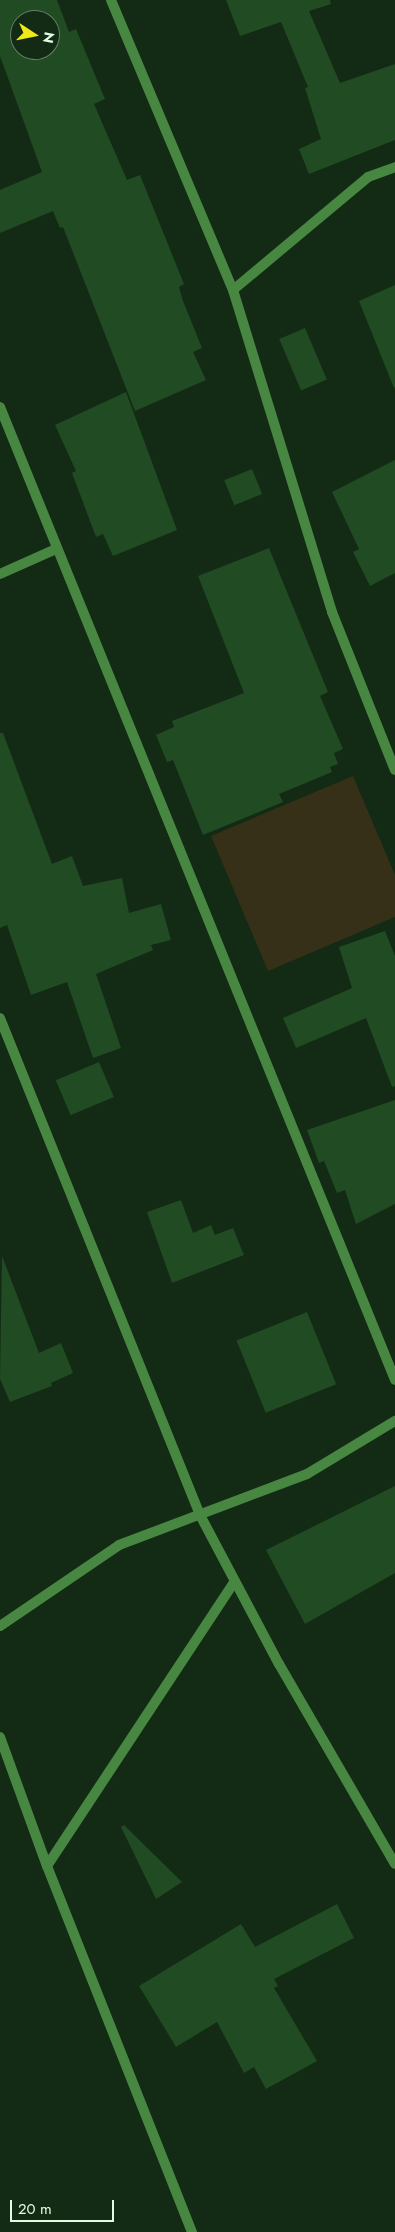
<!DOCTYPE html>
<html>
<head>
<meta charset="utf-8">
<style>
	body { margin:0 }
	#map { position:relative; width:395px; height:2232px; overflow:hidden; background:#132b14; font-family:Jost,sans-serif }
	div>[style] { position:absolute }
	.green>* { inset:0; background:#353017 }
	.building>* { inset:0; background:#204b23; transform-origin:0 0 }
	.street>* { height:10px; margin:-5px; padding:0 5px; transform-origin:5px; border-radius:5px; background:#488741 }
	span { translate:-50% -50%; white-space:nowrap; text-align:center; line-height:1.15; -webkit-text-stroke:5px #132b14; paint-order:stroke }
	.north { position:absolute; left:10px; top:10px; width:50px; height:50px; box-sizing:border-box; background:#132b14; border:1px solid #657f66; border-radius:50%; rotate:101deg; font-size:14px; font-weight:700; line-height:20px; text-align:center; color:#e0fde0 }
	.north::after { content:''; display:block; margin:auto; width:18px; height:22px; background:#f1e918; clip-path:polygon(50% 0,100% 100%,50% 72%,0 100%) }
	.scale { position:absolute; left:10px; top:2200px; width:104px; height:22px; box-sizing:border-box; border:2px solid #e0fde0; border-top:0; padding-left:6px; font-size:15px; line-height:18px; white-space:nowrap; color:#e0fde0; -webkit-text-stroke:4px #132b14; paint-order:stroke }
</style>
</head>
<body>
<div id="map">
	<div class="green">
		<i style="clip-path:polygon(353px 776px,395px 875px,395px 917px,268px 971px,211px 836px)"></i>
	</div>
	<div class="building">
		<i style="clip-path:polygon(evenodd,0 0,57px 0,69px 32px,76px 29px,105px 99px,94px 104px,127px 180px,140px 175px,184px 284px,179px 287px,183px 301px,202px 348px,193px 352px,206px 380px,135px 411px,63px 227px,60px 228px,53px 211px,0 233px,0 190px,42px 172px,0 56px,0 0,20px 20px,50px 20px,50px 50px,20px 50px,20px 20px)"></i>
		<i style="clip-path:polygon(226px 0,330px 0,331px 4px,309px 11px,340px 83px,395px 64px,395px 140px,309px 174px,299px 149px,321px 139px,305px 88px,308px 87px,281px 22px,240px 36px)"></i>
		<i style="clip-path:polygon(395px 285px,395px 387px,394px 388px,359px 301px)"></i>
		<i style="left:305px;top:328px;width:56px;height:28px;rotate:67deg"></i>
		<i style="clip-path:polygon(126px 392px,177px 530px,113px 556px,103px 534px,96px 537px,72px 473px,76px 471px,55px 425px)"></i>
		<i style="clip-path:polygon(395px 460px,395px 573px,370px 586px,353px 552px,359px 549px,332px 492px)"></i>
		<i style="left:252px;top:469px;width:27px;height:30px;rotate:68deg"></i>
		<i style="clip-path:polygon(269px 548px,328px 692px,320px 696px,343px 749px,334px 753px,338px 764px,330px 767px,332px 772px,279px 794px,283px 802px,203px 835px,173px 760px,167px 762px,156px 735px,174px 727px,172px 721px,244px 693px,198px 576px)"></i>
		<i style="clip-path:polygon(0 733px,3px 733px,52px 864px,72px 856px,83px 886px,122px 878px,129px 913px,161px 904px,171px 940px,151px 945px,153px 950px,96px 974px,121px 1048px,93px 1058px,67px 982px,31px 995px,7px 925px,0 928px)"></i>
		<i style="clip-path:polygon(385px 931px,395px 956px,395px 1086px,392px 1087px,366px 1018px,296px 1048px,283px 1018px,352px 988px,339px 947px)"></i>
		<i style="left:99px;top:1062px;width:38px;height:47px;rotate:67deg"></i>
		<i style="clip-path:polygon(395px 1100px,395px 1204px,356px 1224px,345px 1190px,337px 1193px,324px 1161px,319px 1163px,307px 1130px)"></i>
		<i style="clip-path:polygon(181px 1200px,193px 1233px,211px 1225px,215px 1235px,233px 1228px,244px 1255px,172px 1283px,147px 1212px)"></i>
		<i style="clip-path:polygon(2px 1256px,39px 1353px,61px 1343px,73px 1373px,51px 1383px,52px 1386px,10px 1402px,0 1379px)"></i>
		<i style="left:307px;top:1312px;width:78px;height:76px;rotate:68deg"></i>
		<i style="clip-path:polygon(395px 1486px,395px 1573px,305px 1624px,266px 1550px)"></i>
		<i style="clip-path:polygon(124px 1825px,182px 1882px,156px 1899px,121px 1827px)"></i>
		<i style="clip-path:polygon(337px 1904px,354px 1938px,274px 1979px,278px 1986px,274px 1988px,317px 2061px,266px 2089px,254px 2067px,244px 2073px,217px 2022px,176px 2047px,139px 1986px,241px 1924px,255px 1947px)"></i>
	</div>
	<div class="street">
		<i style="left:111px;top:0;width:315px;rotate:67.2deg"></i>
		<i style="left:233px;top:290px;width:337px;rotate:72.9deg"></i>
		<i style="left:332px;top:612px;width:170px;rotate:68.3deg"></i>
		<i style="left:233px;top:290px;width:176px;rotate:-39.9deg"></i>
		<i style="left:368px;top:177px;width:29px;rotate:-20deg"></i>
		<i style="left:0;top:407px;width:1050px;rotate:67.9deg"></i>
		<i style="left:0;top:574px;width:61px;rotate:-24.1deg"></i>
		<i style="left:0;top:1018px;width:536px;rotate:68.08deg"></i>
		<i style="left:200px;top:1515px;width:169px;rotate:62.1deg"></i>
		<i style="left:279px;top:1664px;width:231px;rotate:59.9deg"></i>
		<i style="left:0;top:1626px;width:144px;rotate:-34.2deg"></i>
		<i style="left:119px;top:1545px;width:201px;rotate:-20.7deg"></i>
		<i style="left:307px;top:1474px;width:103px;rotate:-31.1deg"></i>
		<i style="left:0;top:1737px;width:137px;rotate:70deg"></i>
		<i style="left:47px;top:1866px;width:394px;rotate:68.4deg"></i>
		<i style="left:47px;top:1866px;width:341px;rotate:-56.6deg"></i>
	</div>
	<div class="north">N</div>
	<div class="scale">20 m</div>
</div>
</body>
</html>
